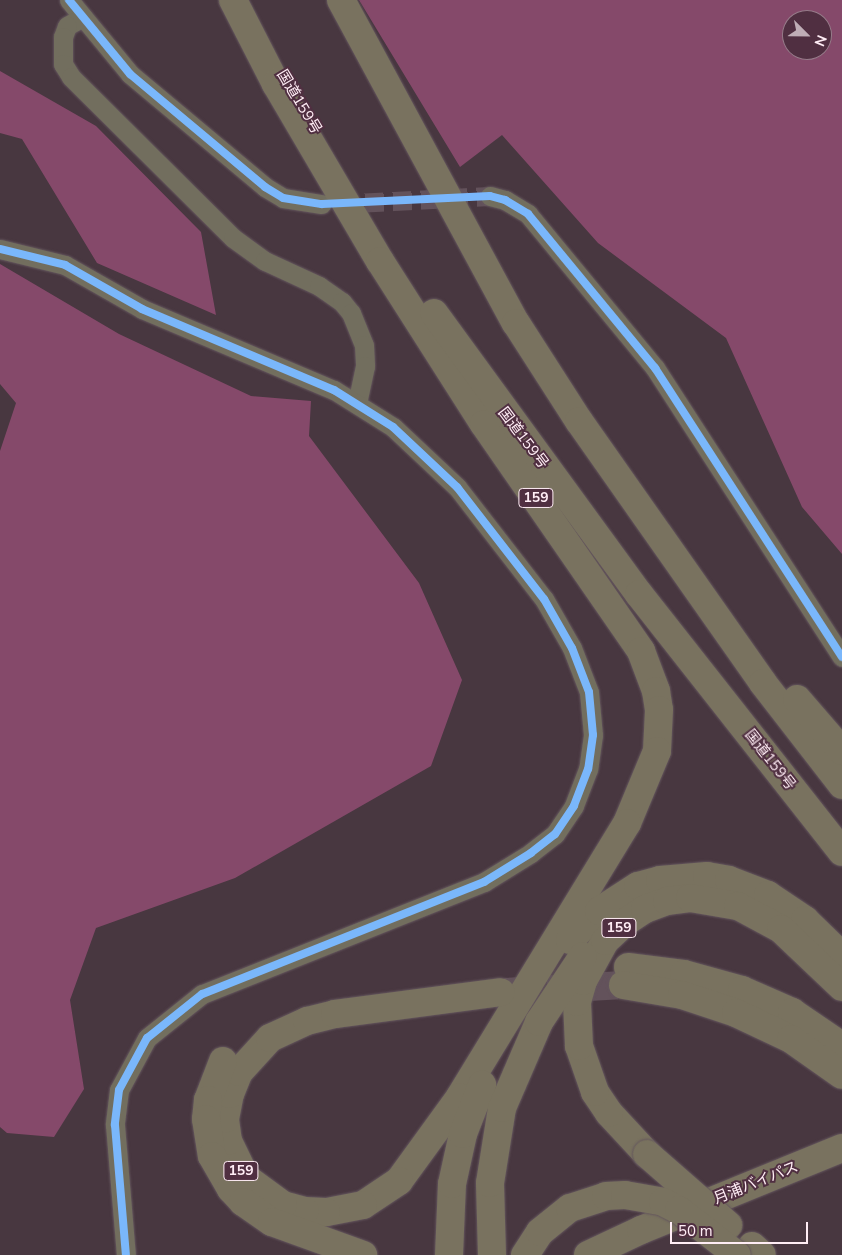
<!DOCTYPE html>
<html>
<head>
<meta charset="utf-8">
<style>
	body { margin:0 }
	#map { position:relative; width:842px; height:1255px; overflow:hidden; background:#483740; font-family:"Nunito Sans","Noto Sans JP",sans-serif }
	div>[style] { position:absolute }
	.green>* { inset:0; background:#85496a }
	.street-tunnel>* { height:19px; margin-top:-9.5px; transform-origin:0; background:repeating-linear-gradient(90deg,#63525b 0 19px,transparent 0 28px) }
	.highway-tunnel>* { height:28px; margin-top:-14px; transform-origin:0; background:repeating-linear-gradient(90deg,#63525b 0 28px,transparent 0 42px) }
	.roads { filter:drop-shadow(0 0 1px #64565d) drop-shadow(0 0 1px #64565d) }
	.street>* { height:19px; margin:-9.5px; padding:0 9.5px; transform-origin:9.5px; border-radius:9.5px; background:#726e5e }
	.highway>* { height:28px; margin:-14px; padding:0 14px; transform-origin:14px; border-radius:14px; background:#79725f }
	.bridges { filter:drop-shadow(0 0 1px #64565d) drop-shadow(0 0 1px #64565d) }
	.highway-bridge>* { height:28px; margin:-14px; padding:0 14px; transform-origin:14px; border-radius:14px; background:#79725f }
	.cycleway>* { height:8px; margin:-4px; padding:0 4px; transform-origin:4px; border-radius:4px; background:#7ab7fb }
	span { translate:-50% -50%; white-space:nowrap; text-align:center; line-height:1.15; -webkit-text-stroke:4px #502f41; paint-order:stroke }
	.shield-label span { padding:1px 4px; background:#502f41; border:1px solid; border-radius:4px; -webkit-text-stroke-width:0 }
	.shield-label { font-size:14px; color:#ffedf5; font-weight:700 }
	.street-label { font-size:15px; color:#ffedf5 }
	.north { position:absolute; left:782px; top:10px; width:50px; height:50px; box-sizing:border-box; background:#502f41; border:1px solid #967b89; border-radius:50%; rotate:113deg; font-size:14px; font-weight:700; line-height:20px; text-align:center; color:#ffedf5 }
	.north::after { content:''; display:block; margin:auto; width:18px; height:22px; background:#bfadb6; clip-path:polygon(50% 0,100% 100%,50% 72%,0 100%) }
	.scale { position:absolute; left:670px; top:1222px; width:138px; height:22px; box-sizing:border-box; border:2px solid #ffedf5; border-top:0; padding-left:6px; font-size:15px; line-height:18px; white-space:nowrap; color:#ffedf5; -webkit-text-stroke:4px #502f41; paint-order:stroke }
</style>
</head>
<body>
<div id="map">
	<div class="green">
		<i style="clip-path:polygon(evenodd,359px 0,842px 0,842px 554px,802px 507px,726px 338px,598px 243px,502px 135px,460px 167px,359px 0,792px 20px,822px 20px,822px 50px,792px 50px,792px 20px)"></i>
		<i style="clip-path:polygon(0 71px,96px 126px,201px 232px,216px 315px,97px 263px,22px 139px,0 133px)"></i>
		<i style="clip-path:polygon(0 264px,119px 334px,251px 396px,311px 401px,309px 436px,419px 583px,462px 680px,431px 766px,235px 878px,96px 928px,70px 1000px,84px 1089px,54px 1137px,7px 1133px,0 1127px,0 451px,16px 403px,0 384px)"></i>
	</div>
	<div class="street-tunnel">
		<i style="left:337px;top:204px;width:153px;rotate:-3deg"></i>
	</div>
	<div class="highway-tunnel">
		<i style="left:505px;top:992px;width:118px;rotate:-3.4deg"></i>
	</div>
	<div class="roads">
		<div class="street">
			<i style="left:69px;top:0;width:96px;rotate:50.5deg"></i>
			<i style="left:130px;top:74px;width:176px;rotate:39.9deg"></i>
			<i style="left:265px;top:187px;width:21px;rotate:31deg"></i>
			<i style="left:283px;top:198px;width:39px;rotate:9deg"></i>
			<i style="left:83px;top:17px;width:18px;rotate:151deg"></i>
			<i style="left:67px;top:26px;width:12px;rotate:110deg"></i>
			<i style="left:63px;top:37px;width:27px;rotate:90deg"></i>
			<i style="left:63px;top:64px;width:15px;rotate:58deg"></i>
			<i style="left:71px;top:77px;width:228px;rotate:44.8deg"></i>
			<i style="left:233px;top:238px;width:39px;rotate:36deg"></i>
			<i style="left:265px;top:261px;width:60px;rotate:24.8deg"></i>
			<i style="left:319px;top:286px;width:28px;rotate:35deg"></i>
			<i style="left:342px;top:302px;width:14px;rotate:51deg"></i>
			<i style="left:351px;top:313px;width:35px;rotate:68deg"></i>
			<i style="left:364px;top:345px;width:21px;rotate:87deg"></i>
			<i style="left:365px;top:366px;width:39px;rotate:102deg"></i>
			<i style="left:490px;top:196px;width:16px;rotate:15deg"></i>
			<i style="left:505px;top:200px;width:27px;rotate:31deg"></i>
			<i style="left:528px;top:214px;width:200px;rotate:50.5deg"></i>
			<i style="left:655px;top:368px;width:344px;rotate:57.1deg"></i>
			<i style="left:0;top:249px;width:67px;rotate:13.8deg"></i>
			<i style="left:65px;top:265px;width:89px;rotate:29.7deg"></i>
			<i style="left:142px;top:309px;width:208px;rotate:22.9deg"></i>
			<i style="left:334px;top:390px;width:70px;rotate:32.1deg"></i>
			<i style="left:393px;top:427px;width:88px;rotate:43.2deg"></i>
			<i style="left:457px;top:487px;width:142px;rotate:52.2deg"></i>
			<i style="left:544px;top:599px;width:56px;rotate:60.3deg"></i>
			<i style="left:572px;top:648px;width:47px;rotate:68.9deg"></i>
			<i style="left:589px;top:692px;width:43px;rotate:84.7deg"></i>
			<i style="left:593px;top:735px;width:34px;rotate:98deg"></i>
			<i style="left:588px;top:769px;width:40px;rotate:111deg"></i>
			<i style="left:574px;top:806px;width:34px;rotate:124deg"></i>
			<i style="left:555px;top:834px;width:31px;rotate:142deg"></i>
			<i style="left:531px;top:853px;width:55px;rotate:148.3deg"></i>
			<i style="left:484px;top:882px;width:303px;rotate:158.3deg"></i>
			<i style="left:202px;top:994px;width:70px;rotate:141.3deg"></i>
			<i style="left:147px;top:1038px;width:59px;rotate:118.3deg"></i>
			<i style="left:119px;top:1090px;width:35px;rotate:97deg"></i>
			<i style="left:115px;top:1125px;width:130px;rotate:85.2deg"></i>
		</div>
		<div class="highway">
			<i style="left:233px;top:0;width:94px;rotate:62.9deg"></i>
			<i style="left:276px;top:84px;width:205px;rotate:59.6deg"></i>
			<i style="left:380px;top:261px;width:193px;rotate:57.5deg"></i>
			<i style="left:484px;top:424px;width:276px;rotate:55.3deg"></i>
			<i style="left:641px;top:651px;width:43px;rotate:69.4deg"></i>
			<i style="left:656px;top:691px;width:19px;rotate:81deg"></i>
			<i style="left:659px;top:710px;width:41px;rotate:92.8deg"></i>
			<i style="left:657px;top:751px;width:78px;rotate:112.6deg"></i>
			<i style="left:627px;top:823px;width:321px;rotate:121.4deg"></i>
			<i style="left:460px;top:1097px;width:104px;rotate:126deg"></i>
			<i style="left:399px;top:1181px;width:43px;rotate:146.3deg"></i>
			<i style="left:363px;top:1205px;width:38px;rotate:169deg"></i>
			<i style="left:326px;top:1212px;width:21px;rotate:-177deg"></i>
			<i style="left:305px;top:1211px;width:23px;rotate:-165deg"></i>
			<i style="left:283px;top:1205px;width:46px;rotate:-143.9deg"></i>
			<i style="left:246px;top:1178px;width:41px;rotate:-115.9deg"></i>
			<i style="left:228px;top:1141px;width:22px;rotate:-98deg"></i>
			<i style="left:225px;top:1119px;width:25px;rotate:-79deg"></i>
			<i style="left:230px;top:1094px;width:24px;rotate:-68deg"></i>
			<i style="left:239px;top:1072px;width:46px;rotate:-47.6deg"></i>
			<i style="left:270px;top:1038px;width:41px;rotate:-24.7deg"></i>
			<i style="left:307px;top:1021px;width:29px;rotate:-14deg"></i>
			<i style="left:335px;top:1014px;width:167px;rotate:-7.5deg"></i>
			<i style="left:341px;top:0;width:367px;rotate:61.6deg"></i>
			<i style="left:516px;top:323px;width:117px;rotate:57.3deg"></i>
			<i style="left:579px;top:421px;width:320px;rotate:54.9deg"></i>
			<i style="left:763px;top:683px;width:129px;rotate:52.2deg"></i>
			<i style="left:434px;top:313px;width:348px;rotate:53.9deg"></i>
			<i style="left:639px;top:594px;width:328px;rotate:51.8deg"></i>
			<i style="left:797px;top:699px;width:69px;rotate:49.1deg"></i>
			<i style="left:570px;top:940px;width:41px;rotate:-45deg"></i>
			<i style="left:599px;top:911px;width:46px;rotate:-32.7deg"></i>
			<i style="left:638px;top:886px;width:23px;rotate:-15deg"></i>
			<i style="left:660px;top:880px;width:47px;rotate:-4.9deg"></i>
			<i style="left:707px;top:876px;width:22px;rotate:10deg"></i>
			<i style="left:729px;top:880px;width:42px;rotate:21deg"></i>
			<i style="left:768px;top:895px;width:45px;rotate:34deg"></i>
			<i style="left:805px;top:920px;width:52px;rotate:44.2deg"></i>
			<i style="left:628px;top:967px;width:56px;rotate:7.1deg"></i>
			<i style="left:684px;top:974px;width:60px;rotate:15.4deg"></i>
			<i style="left:742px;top:990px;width:55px;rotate:23.7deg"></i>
			<i style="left:792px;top:1012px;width:60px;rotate:34.2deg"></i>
			<i style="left:623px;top:985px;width:60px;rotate:9.6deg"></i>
			<i style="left:682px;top:995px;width:57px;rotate:18.4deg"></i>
			<i style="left:736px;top:1013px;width:61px;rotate:25.3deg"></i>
			<i style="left:791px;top:1039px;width:62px;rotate:35.2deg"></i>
			<i style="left:223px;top:1061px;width:42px;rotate:111deg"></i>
			<i style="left:208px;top:1100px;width:19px;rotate:96deg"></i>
			<i style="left:206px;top:1119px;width:37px;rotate:81deg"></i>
			<i style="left:212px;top:1156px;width:38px;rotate:60deg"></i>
			<i style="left:231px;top:1189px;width:18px;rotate:47deg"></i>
			<i style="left:243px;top:1202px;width:35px;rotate:35deg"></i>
			<i style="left:272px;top:1222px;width:97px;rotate:19.9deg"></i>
			<i style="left:647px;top:1154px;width:56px;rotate:-132.8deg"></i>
			<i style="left:609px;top:1113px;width:25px;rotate:-124deg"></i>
			<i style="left:595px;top:1092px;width:49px;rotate:-109.2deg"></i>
			<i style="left:579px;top:1046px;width:44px;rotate:-92.6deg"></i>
			<i style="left:577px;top:1002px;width:22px;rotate:-74deg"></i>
			<i style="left:583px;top:981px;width:46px;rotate:-61.2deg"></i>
			<i style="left:605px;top:941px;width:26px;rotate:-43deg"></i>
			<i style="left:624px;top:923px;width:25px;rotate:-34deg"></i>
			<i style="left:645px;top:909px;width:23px;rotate:-20deg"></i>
			<i style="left:667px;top:901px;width:23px;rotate:-7deg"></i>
			<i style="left:690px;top:898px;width:49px;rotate:9.5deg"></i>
			<i style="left:738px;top:906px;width:49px;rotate:28.1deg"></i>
			<i style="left:781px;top:929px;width:84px;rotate:43.6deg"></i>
			<i style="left:752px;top:1246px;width:13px;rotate:42deg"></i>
			<i style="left:449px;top:1255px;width:71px;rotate:-87.6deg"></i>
			<i style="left:452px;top:1184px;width:51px;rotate:-77.6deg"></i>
			<i style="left:463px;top:1134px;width:53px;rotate:-68.8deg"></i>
			<i style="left:492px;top:1255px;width:72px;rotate:-91.6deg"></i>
			<i style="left:490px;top:1183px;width:76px;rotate:-80.9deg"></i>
			<i style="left:502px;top:1108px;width:94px;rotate:-66.7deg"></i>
			<i style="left:539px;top:1022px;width:79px;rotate:-56.3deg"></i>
			<i style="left:588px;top:1255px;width:59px;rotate:-25.3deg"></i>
			<i style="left:641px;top:1230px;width:217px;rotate:-22.2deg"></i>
		</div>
	</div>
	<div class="bridges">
		<div class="highway-bridge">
			<i style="left:647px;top:1154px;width:108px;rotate:41.2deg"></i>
			<i style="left:525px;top:1255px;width:27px;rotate:-57deg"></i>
			<i style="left:540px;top:1232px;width:38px;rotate:-39deg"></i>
			<i style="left:570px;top:1208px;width:38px;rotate:-18deg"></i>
			<i style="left:606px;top:1196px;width:19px;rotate:-3deg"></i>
			<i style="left:625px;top:1195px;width:39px;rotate:10deg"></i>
			<i style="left:663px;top:1202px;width:18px;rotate:27deg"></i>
			<i style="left:679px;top:1210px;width:73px;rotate:37.8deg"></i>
		</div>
	</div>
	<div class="cycleway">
		<i style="left:69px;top:0;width:96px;rotate:50.5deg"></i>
		<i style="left:130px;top:74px;width:176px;rotate:39.9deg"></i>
		<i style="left:265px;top:187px;width:21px;rotate:31deg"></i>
		<i style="left:283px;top:198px;width:39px;rotate:9deg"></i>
		<i style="left:322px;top:204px;width:168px;rotate:-2.7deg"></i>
		<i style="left:490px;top:196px;width:16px;rotate:15deg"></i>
		<i style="left:505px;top:200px;width:27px;rotate:31deg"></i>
		<i style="left:528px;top:214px;width:200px;rotate:50.5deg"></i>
		<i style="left:655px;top:368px;width:344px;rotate:57.1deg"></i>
		<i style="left:0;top:249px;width:67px;rotate:13.8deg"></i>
		<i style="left:65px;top:265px;width:89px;rotate:29.7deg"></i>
		<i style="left:142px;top:309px;width:208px;rotate:22.9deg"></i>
		<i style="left:334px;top:390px;width:70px;rotate:32.1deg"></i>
		<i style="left:393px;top:427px;width:88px;rotate:43.2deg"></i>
		<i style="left:457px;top:487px;width:142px;rotate:52.2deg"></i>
		<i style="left:544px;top:599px;width:56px;rotate:60.3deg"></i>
		<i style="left:572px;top:648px;width:47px;rotate:68.9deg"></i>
		<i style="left:589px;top:692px;width:43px;rotate:84.7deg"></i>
		<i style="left:593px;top:735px;width:34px;rotate:98deg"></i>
		<i style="left:588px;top:769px;width:40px;rotate:111deg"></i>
		<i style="left:574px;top:806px;width:34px;rotate:124deg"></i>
		<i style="left:555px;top:834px;width:31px;rotate:142deg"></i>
		<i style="left:531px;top:853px;width:55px;rotate:148.3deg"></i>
		<i style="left:484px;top:882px;width:303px;rotate:158.3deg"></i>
		<i style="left:202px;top:994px;width:70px;rotate:141.3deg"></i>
		<i style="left:147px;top:1038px;width:59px;rotate:118.3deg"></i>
		<i style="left:119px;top:1090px;width:35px;rotate:97deg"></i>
		<i style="left:115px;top:1125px;width:130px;rotate:85.2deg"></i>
	</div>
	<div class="shield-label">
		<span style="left:536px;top:498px">159</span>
		<span style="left:619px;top:928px">159</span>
		<span style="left:241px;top:1171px">159</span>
	</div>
	<div class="street-label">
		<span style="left:299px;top:102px;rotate:59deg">国道159号</span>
		<span style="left:523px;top:438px;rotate:53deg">国道159号</span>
		<span style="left:770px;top:760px;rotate:52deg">国道159号</span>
		<span style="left:756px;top:1183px;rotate:-22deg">月浦バイパス</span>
	</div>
	<div class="north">N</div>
	<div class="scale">50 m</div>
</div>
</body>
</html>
